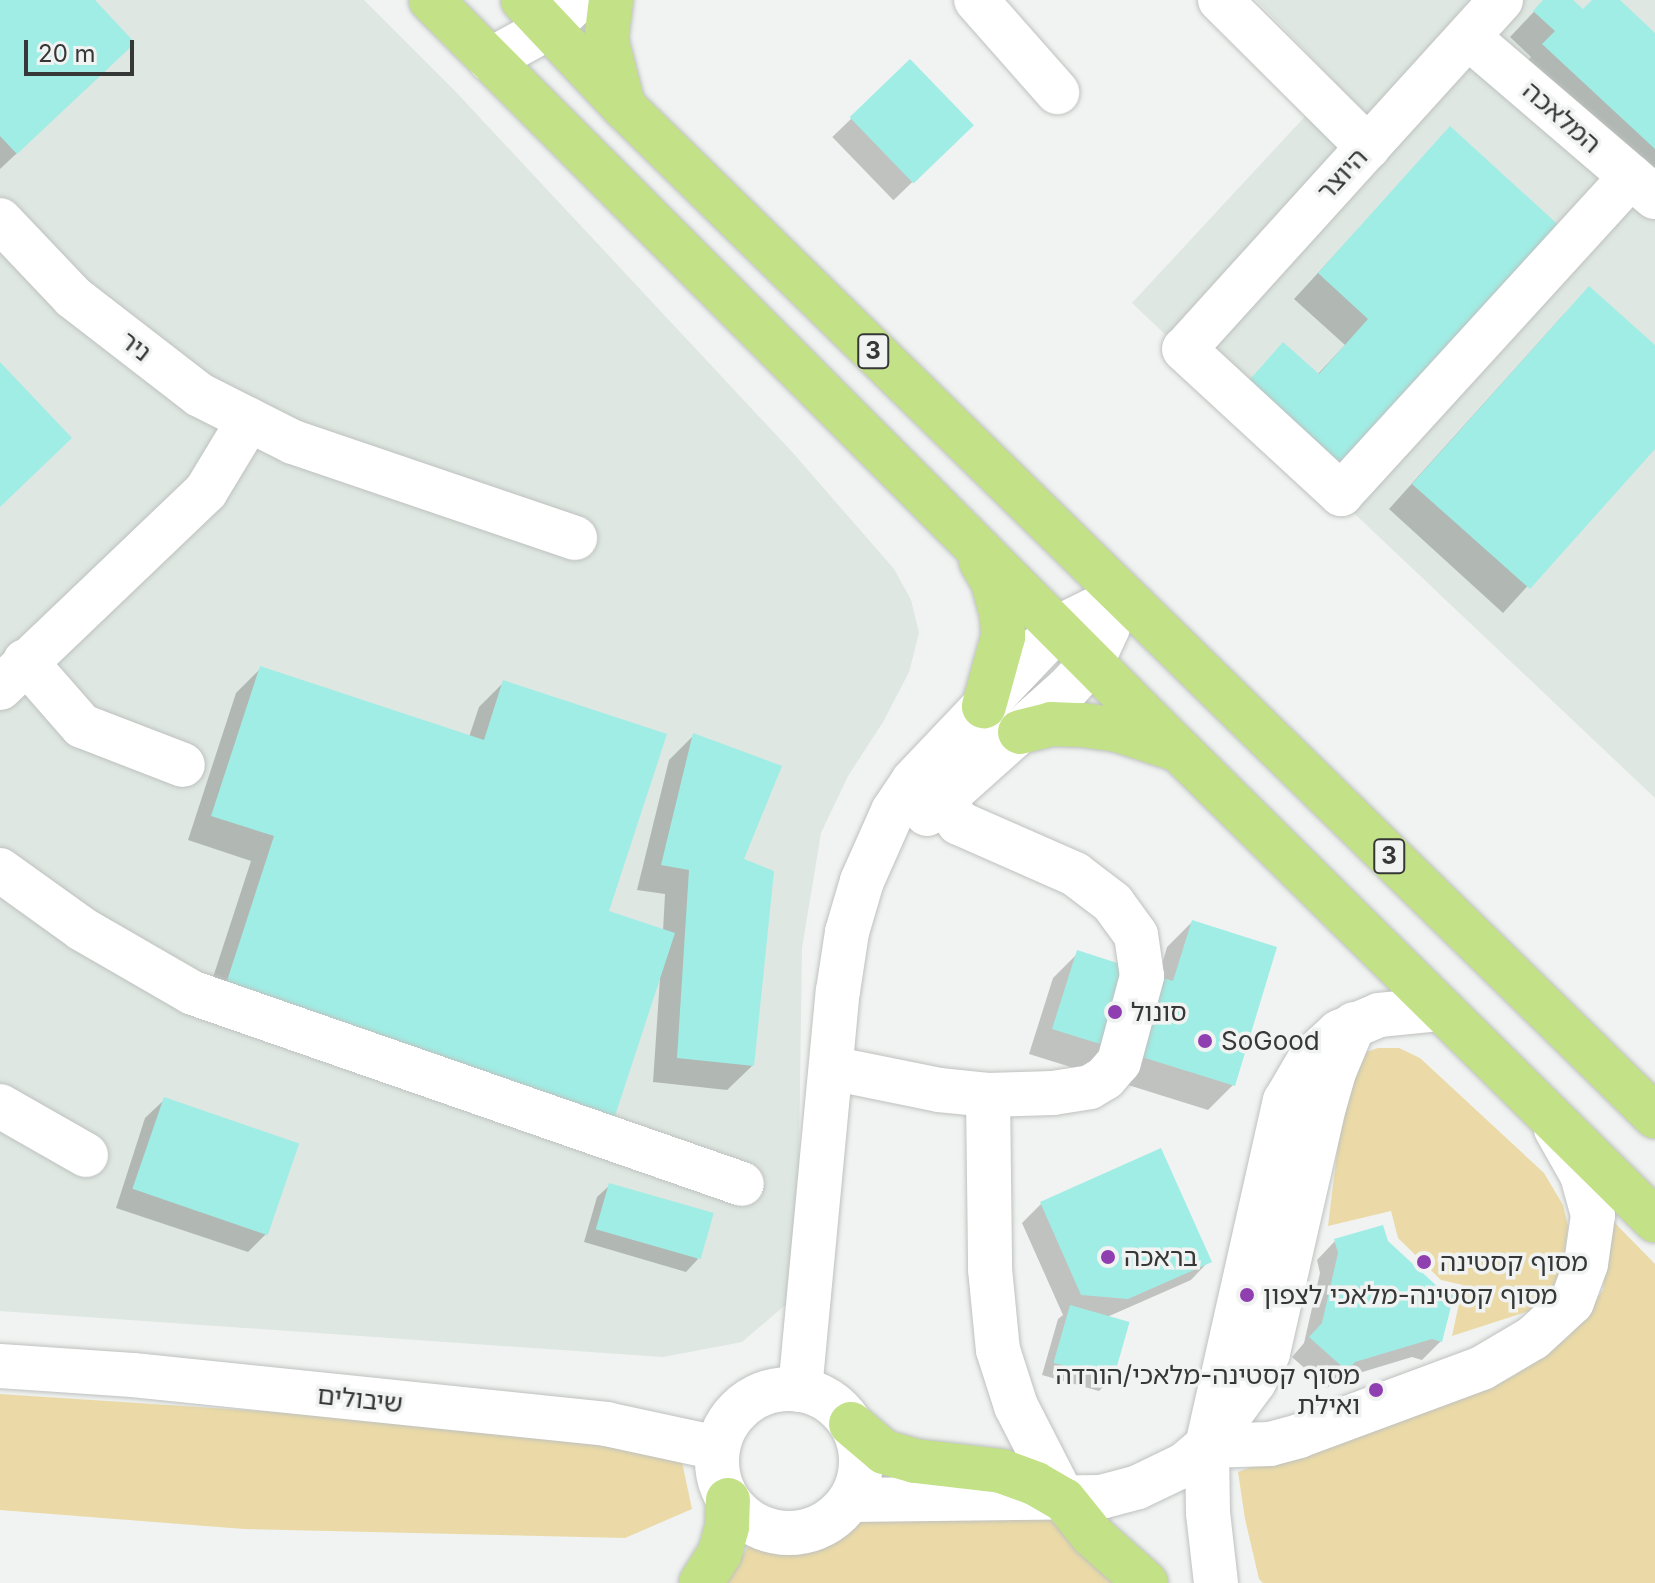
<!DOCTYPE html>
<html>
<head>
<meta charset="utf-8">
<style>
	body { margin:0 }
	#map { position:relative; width:1655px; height:1583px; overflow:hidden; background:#f0f3f1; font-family:Inter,"Noto Sans Hebrew",sans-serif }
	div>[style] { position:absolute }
	.built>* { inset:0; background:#dee7e1 }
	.green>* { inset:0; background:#ebdaa7 }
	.shadow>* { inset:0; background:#0003; transform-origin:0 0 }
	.building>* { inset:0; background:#a0ede5; transform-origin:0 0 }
	.roads { filter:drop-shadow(0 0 2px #bec1bf) drop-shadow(0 0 2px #bec1bf) }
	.minor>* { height:44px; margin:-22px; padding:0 22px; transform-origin:22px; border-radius:22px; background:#fff }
	.minor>.ring { margin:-22px; padding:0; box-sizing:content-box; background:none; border:44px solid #fff; border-radius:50% }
	.highway>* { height:44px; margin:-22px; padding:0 22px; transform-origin:22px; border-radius:22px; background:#c3e187 }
	.dots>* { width:22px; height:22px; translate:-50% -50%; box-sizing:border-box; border:4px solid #f0f3f1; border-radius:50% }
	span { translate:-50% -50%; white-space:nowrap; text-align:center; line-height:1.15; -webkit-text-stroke:7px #f0f3f1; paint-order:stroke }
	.shield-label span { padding:2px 6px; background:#f0f3f1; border:2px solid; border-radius:6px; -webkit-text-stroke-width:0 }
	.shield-label { font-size:24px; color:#363737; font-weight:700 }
	.street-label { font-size:26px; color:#363737 }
	.poi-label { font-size:26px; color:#363737 }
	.left { translate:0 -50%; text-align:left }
	.right { translate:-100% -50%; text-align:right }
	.scale { position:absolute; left:24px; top:40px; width:110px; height:36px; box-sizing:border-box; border:4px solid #363737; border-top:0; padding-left:10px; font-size:24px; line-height:28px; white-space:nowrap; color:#363737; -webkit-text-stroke:6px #f0f3f1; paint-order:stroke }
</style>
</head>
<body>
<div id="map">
	<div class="built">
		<i style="clip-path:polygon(0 0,364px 0,455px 91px,793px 453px,894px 569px,911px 600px,919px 633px,909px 672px,883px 722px,848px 776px,821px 833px,802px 948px,797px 1295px,742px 1342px,663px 1357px,0 1311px)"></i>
		<i style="clip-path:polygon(1256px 0,1655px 0,1655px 798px,1132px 303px,1336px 83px)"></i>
	</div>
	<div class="green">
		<i style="clip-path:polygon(1378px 1048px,1399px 1048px,1420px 1058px,1544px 1173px,1563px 1205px,1568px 1226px,1564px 1260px,1553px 1287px,1529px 1311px,1452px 1336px,1463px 1285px,1441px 1280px,1398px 1238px,1391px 1211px,1328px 1226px,1346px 1080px,1361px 1054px)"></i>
		<i style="clip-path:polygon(1611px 1219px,1655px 1264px,1655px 1583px,1263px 1583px,1259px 1579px,1245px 1519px,1238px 1472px,1308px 1445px,1514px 1376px,1568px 1337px,1603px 1290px)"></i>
		<i style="clip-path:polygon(0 1394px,628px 1435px,682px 1462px,692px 1509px,625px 1538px,244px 1529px,0 1510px)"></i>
		<i style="clip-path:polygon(886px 1512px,1046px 1516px,1120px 1583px,726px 1583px,747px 1548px,803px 1528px,852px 1525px)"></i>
	</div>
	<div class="shadow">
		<i style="clip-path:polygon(0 0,92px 0,108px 68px,0 169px)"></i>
		<i style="clip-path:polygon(1545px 0,1570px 0,1582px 11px,1593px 0,1617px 0,1655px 36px,1655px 196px,1519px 70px,1531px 57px,1510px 37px)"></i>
		<i style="left:910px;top:62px;width:88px;height:108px;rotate:46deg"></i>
		<i style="clip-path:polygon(1450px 129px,1319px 500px,1221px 411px,1283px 344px,1317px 375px,1345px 345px,1294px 299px)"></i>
		<i style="clip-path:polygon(1565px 313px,1655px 348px,1655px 446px,1503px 613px,1389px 509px)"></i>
		<i style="clip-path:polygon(261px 668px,469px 737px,479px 707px,504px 682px,606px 912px,663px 931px,665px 894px,637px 890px,669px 760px,693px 736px,742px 860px,752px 1066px,727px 1090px,653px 1082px,660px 978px,201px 1014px,251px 861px,188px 840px,236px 693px)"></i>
		<i style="clip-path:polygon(1192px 922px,1233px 1085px,1208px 1110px,1029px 1054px,1053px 978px,1078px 953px,1158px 978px,1167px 947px)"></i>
		<i style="clip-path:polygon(164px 1100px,267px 1233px,248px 1252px,116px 1208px,145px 1118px)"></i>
		<i style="clip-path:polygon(1160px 1150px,1209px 1261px,1191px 1280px,1107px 1317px,1111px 1379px,1099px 1391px,1042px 1375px,1058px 1319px,1063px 1315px,1022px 1223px,1041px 1204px)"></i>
		<i style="clip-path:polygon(610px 1185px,698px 1259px,686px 1272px,584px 1242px,597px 1197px)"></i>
		<i style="clip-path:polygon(1335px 1241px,1386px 1242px,1441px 1341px,1422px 1360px,1412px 1357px,1336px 1380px,1327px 1388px,1292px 1357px,1304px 1343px,1320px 1273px,1317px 1260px)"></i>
	</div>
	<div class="building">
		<i style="clip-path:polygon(0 0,95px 0,135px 43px,17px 154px,0 136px)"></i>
		<i style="clip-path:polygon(1543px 0,1573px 0,1583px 9px,1592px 0,1620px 0,1655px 33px,1655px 149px,1542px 44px,1555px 31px,1533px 11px)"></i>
		<i style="left:910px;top:59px;width:92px;height:84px;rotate:46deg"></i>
		<i style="clip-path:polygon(1450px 126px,1565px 231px,1345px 476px,1245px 385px,1283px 342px,1319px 374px,1368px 319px,1318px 273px)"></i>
		<i style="clip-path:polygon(1589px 286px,1655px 345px,1655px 449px,1530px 589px,1412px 484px)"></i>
		<i style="clip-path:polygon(0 362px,72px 438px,0 507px)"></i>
		<i style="clip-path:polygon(260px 666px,484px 740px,503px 680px,667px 734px,609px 911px,675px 933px,614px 1119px,224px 990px,274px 836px,211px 816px)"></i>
		<i style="clip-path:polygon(693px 733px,782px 766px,744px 859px,774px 871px,754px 1066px,677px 1058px,689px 870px,661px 865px)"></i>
		<i style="clip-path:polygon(1192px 920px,1277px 947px,1235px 1086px,1052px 1029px,1077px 950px,1173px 981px)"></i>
		<i style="left:164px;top:1097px;width:143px;height:97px;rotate:19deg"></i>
		<i style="clip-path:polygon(1161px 1148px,1212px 1262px,1128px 1299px,1081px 1295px,1040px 1202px)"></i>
		<i style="left:609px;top:1183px;width:109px;height:48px;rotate:16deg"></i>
		<i style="clip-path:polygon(1383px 1225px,1388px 1241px,1438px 1287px,1455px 1291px,1442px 1342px,1432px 1339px,1355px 1362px,1347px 1371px,1309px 1337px,1322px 1323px,1338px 1253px,1334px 1239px)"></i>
		<i style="left:1070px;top:1305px;width:62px;height:60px;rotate:16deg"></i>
	</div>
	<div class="roads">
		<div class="minor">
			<i style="left:976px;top:0;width:123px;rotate:48.6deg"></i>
			<i style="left:1220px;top:0;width:209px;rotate:44.8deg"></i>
			<i style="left:1501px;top:0;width:471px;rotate:132.2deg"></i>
			<i style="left:1184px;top:349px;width:214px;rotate:42.7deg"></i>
			<i style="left:1341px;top:494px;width:430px;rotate:-47.6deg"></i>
			<i style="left:1468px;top:37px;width:246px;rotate:40.6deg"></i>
			<i style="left:490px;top:60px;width:68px;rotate:-28.8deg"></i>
			<i style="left:550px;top:27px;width:39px;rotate:-44deg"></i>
			<i style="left:0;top:220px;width:106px;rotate:46.5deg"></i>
			<i style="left:73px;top:297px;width:160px;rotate:37.7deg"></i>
			<i style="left:200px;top:395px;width:104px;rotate:26.8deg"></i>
			<i style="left:293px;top:442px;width:298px;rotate:18.8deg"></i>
			<i style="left:25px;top:661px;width:86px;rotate:48.8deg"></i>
			<i style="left:82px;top:726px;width:108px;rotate:21.1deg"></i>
			<i style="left:0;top:688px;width:285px;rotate:-43.7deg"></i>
			<i style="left:206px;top:491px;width:83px;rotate:-58.8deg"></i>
			<i style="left:927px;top:814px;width:188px;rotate:-41.8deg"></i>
			<i style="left:1067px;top:689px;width:37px;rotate:-47deg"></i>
			<i style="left:1092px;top:662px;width:38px;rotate:-65deg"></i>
			<i style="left:0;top:870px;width:101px;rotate:35.7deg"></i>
			<i style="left:82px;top:929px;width:128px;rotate:30deg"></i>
			<i style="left:193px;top:993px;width:581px;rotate:19.18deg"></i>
			<i style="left:831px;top:1068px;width:110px;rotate:11.5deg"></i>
			<i style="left:939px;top:1090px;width:49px;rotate:5.8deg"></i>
			<i style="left:988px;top:1095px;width:65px;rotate:-1.8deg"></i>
			<i style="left:1053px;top:1093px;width:37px;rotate:-9deg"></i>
			<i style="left:1090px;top:1087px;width:17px;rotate:-31deg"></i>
			<i style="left:1105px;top:1078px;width:21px;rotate:-49deg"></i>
			<i style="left:1119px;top:1062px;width:89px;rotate:-75deg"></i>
			<i style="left:1142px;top:976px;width:41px;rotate:-98.3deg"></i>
			<i style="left:1136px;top:935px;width:39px;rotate:-126deg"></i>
			<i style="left:1113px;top:903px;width:48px;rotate:-142.7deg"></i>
			<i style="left:1075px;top:874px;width:127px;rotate:-156.3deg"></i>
			<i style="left:959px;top:823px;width:17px;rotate:-126deg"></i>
			<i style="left:949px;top:809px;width:12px;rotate:-95deg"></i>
			<i style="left:988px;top:1095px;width:174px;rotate:89.3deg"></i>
			<i style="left:990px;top:1269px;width:81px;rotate:84.4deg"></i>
			<i style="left:998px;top:1350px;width:59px;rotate:72.2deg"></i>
			<i style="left:1016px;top:1406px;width:106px;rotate:62.9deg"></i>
			<i style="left:0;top:1106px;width:99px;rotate:29.7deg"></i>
			<i style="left:0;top:1366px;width:133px;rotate:3.9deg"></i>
			<i style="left:133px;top:1375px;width:476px;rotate:5.9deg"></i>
			<i style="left:606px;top:1424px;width:114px;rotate:12.2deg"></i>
			<i class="ring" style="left:717px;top:1389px;width:100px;height:100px"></i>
			<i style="left:800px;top:1390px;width:401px;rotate:-84.6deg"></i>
			<i style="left:838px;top:991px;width:60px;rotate:-81.3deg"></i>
			<i style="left:847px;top:932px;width:53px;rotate:-73.6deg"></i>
			<i style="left:862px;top:881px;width:77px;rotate:-66.1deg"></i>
			<i style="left:893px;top:811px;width:36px;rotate:-56deg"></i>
			<i style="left:913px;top:781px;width:212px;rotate:-46.5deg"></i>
			<i style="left:1059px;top:627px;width:70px;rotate:-26.2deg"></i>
			<i style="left:1207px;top:1446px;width:63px;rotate:-1.8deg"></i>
			<i style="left:1270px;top:1444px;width:30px;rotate:-15deg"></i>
			<i style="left:1299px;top:1436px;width:195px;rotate:-20.4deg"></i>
			<i style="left:1482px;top:1368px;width:59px;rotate:-30.5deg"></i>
			<i style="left:1533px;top:1338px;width:53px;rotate:-42.7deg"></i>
			<i style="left:1572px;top:1302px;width:40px;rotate:-69.8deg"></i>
			<i style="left:1586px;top:1264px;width:49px;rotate:-81.9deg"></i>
			<i style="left:1593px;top:1215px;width:41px;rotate:-105.4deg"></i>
			<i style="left:1582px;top:1175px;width:53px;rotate:-119.5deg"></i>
			<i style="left:850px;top:1500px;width:251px;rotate:-0.7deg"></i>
			<i style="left:1101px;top:1497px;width:38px;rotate:-15deg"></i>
			<i style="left:1138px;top:1487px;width:51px;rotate:-25.6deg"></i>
			<i style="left:1184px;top:1465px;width:30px;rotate:-40deg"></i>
			<i style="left:1207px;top:1446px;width:79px;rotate:-53.7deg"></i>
			<i style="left:1254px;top:1382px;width:32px;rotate:-64deg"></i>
			<i style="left:1268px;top:1353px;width:252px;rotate:-77.2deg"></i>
			<i style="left:1324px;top:1107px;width:36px;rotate:-74deg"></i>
			<i style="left:1334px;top:1072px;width:52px;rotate:-67.4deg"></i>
			<i style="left:1216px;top:1583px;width:70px;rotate:-96.5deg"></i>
			<i style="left:1208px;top:1513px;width:67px;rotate:-90.9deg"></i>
			<i style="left:1207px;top:1446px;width:354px;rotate:-77.3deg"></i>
			<i style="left:1285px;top:1101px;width:48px;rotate:-59.7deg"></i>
			<i style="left:1309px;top:1060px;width:41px;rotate:-43deg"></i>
			<i style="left:1339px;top:1032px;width:43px;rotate:-23deg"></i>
			<i style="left:1379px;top:1015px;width:60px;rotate:-5.7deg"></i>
		</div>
		<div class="highway">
			<i style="left:431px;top:0;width:1061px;rotate:45.08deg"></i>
			<i style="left:1180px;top:751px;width:668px;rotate:44.64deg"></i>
			<i style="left:523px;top:0;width:147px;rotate:46.7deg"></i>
			<i style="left:624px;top:107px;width:1443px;rotate:44.38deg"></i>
			<i style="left:611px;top:0;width:39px;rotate:97deg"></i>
			<i style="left:606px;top:39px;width:64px;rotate:75.5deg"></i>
			<i style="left:981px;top:561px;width:24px;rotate:60deg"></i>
			<i style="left:993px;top:582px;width:34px;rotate:75deg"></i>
			<i style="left:1002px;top:615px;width:22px;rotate:87deg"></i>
			<i style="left:1003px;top:637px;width:72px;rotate:105.4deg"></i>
			<i style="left:1020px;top:732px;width:32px;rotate:-14deg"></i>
			<i style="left:1051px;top:724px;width:32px;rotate:2deg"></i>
			<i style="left:1083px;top:725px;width:35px;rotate:8deg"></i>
			<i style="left:1118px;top:730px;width:58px;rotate:18.1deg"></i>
			<i style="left:851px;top:1424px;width:43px;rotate:40.3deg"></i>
			<i style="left:884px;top:1452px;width:32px;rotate:16deg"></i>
			<i style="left:915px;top:1461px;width:87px;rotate:6.6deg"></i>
			<i style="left:1001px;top:1471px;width:37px;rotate:20deg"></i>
			<i style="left:1036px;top:1484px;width:32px;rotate:30deg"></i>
			<i style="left:1064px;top:1500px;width:45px;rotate:51.3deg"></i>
			<i style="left:1092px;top:1535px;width:72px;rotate:41.6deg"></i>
			<i style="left:701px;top:1583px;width:36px;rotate:-58deg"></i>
			<i style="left:720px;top:1553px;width:27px;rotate:-75deg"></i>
			<i style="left:727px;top:1527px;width:27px;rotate:-88deg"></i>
		</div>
	</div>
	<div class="dots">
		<i style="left:1115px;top:1012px;background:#8f3faf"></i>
		<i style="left:1205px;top:1041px;background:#8f3faf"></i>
		<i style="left:1108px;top:1257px;background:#8f3faf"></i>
		<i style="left:1424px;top:1262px;background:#8f3faf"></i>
		<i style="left:1247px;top:1295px;background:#8f3faf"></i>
		<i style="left:1376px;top:1390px;background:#8f3faf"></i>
	</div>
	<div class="shield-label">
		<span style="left:873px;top:351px">3</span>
		<span style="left:1389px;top:856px">3</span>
	</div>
	<div class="street-label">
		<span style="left:1562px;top:117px;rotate:41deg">המלאכה</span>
		<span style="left:1342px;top:174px;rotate:-47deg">היוצר</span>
		<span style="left:136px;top:346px;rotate:38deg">ניר</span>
		<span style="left:360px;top:1399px;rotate:6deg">שיבולים</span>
	</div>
	<div class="poi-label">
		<span class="left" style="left:1131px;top:1012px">סונול</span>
		<span class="left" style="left:1221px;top:1041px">SoGood</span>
		<span class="left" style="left:1124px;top:1257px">בראכה</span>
		<span class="left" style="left:1440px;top:1262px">מסוף קסטינה</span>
		<span class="left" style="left:1263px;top:1295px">מסוף קסטינה-מלאכי לצפון</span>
		<span class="right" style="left:1360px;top:1390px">מסוף קסטינה-מלאכי/הורדה<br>ואילת</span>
	</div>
	<div class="scale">20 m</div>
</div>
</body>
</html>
